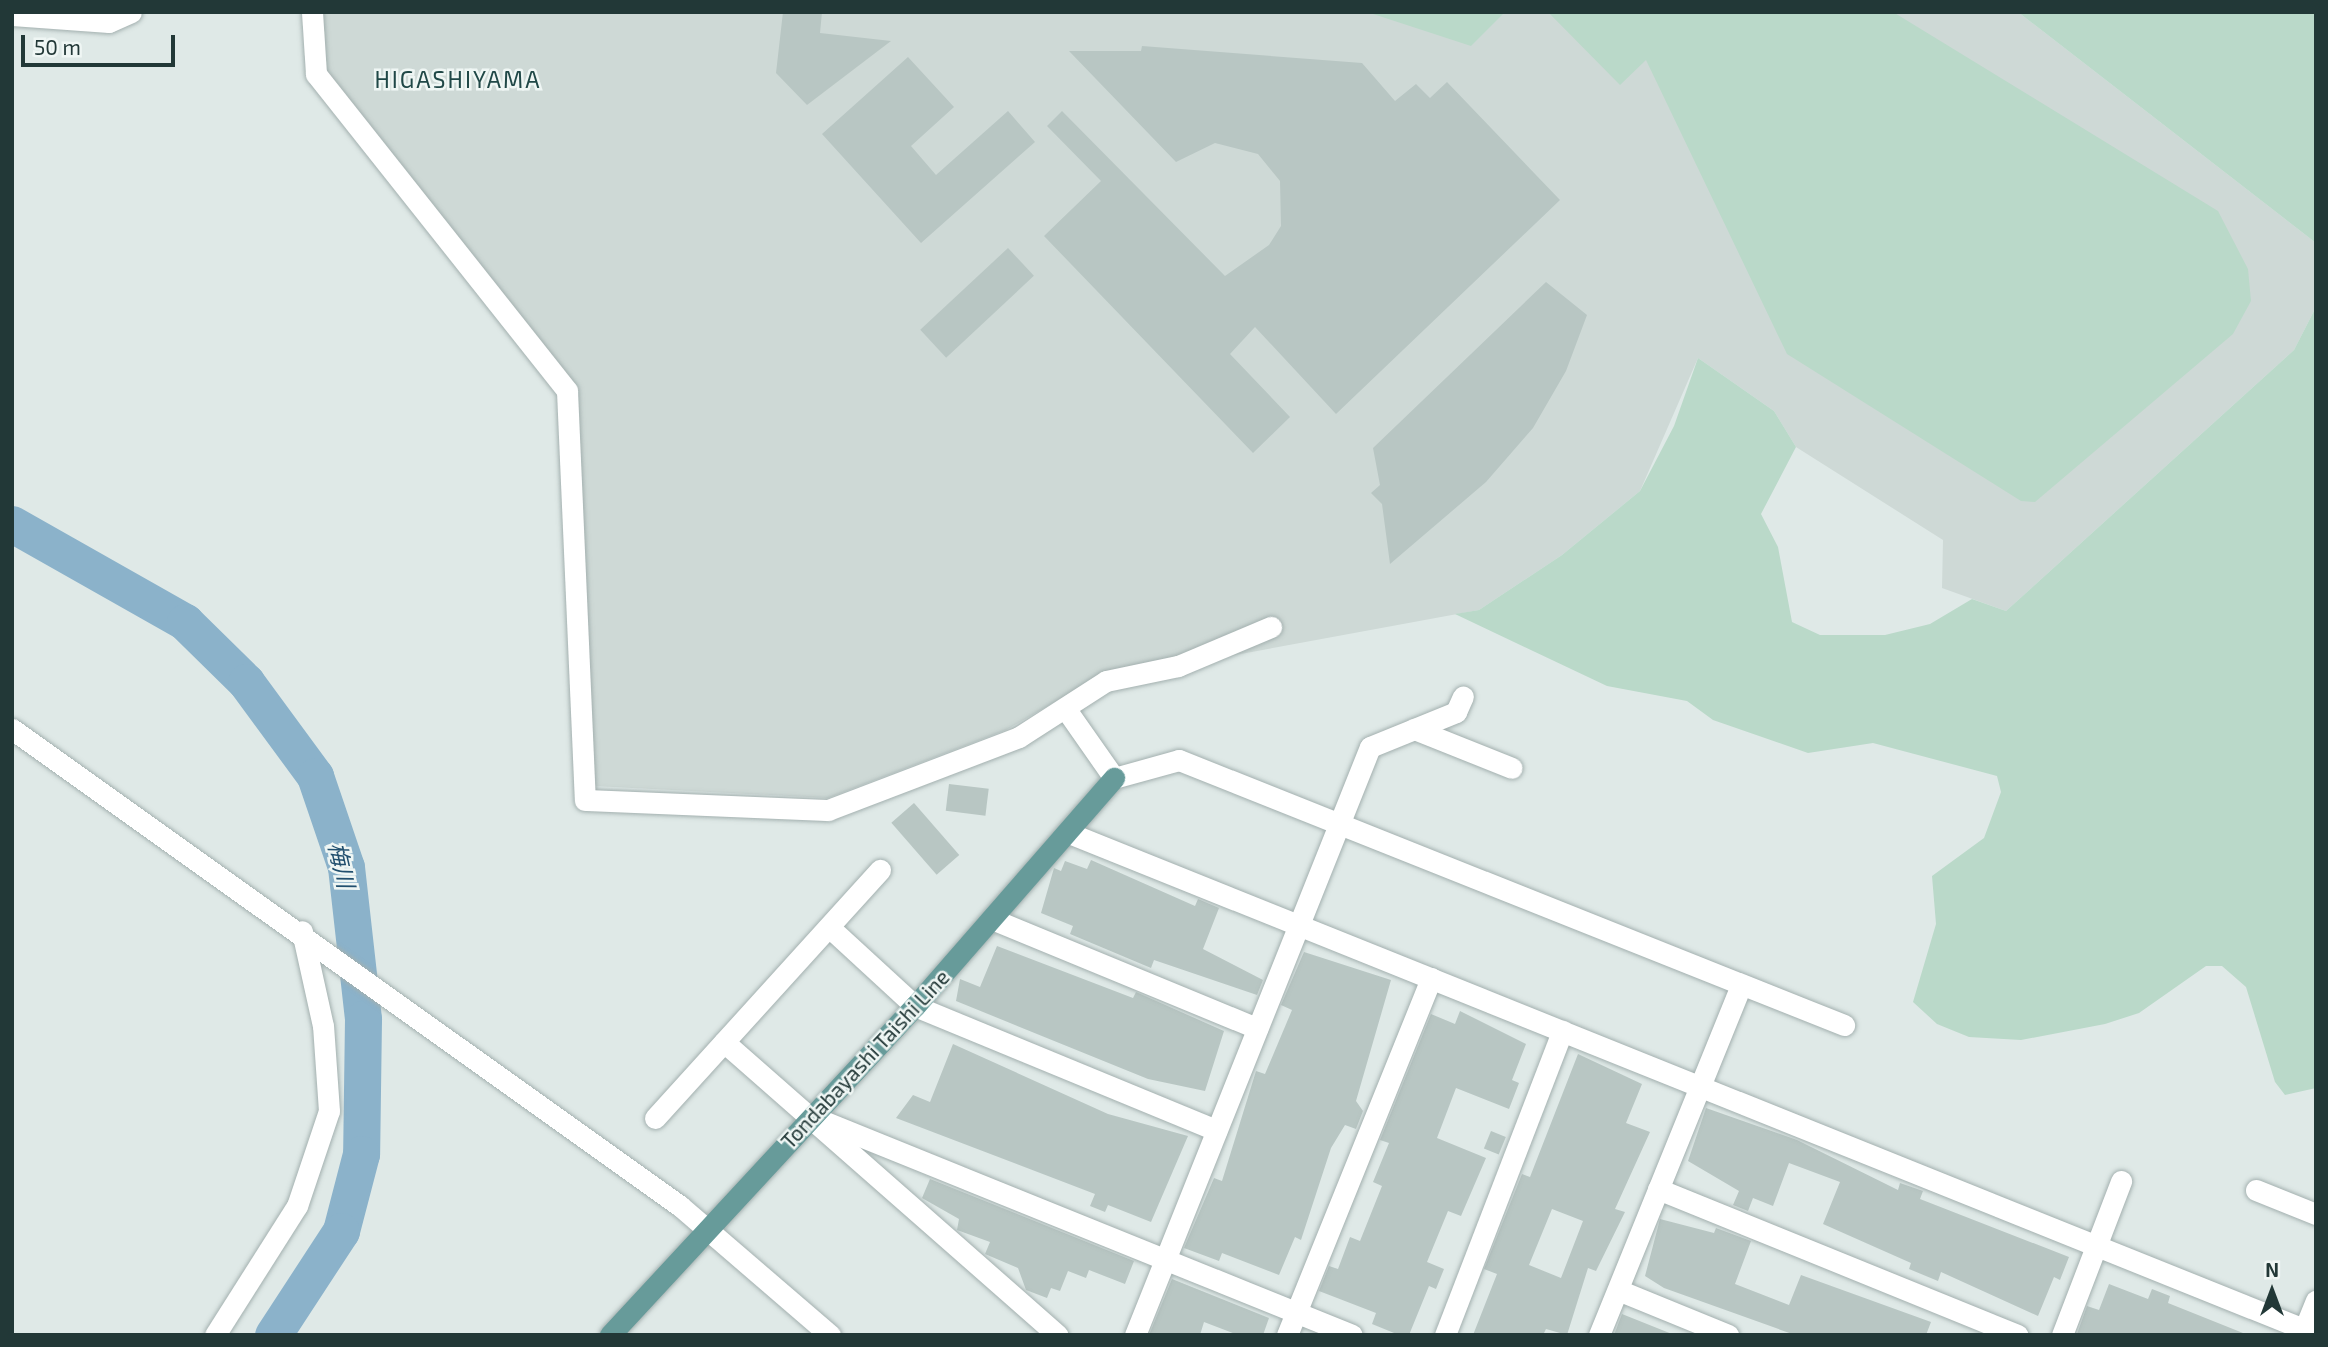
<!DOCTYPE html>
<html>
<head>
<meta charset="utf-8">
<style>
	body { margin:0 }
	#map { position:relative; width:2328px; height:1347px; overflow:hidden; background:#dfe9e7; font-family:"Exo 2","Noto Sans JP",sans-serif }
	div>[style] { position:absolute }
	.built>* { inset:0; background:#ced9d6 }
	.green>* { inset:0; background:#bad9c9 }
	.river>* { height:37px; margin:-18.5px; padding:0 18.5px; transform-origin:18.5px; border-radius:18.5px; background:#8bb2ca }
	.building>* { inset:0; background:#b8c6c3; transform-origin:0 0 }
	.roads { filter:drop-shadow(0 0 2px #a3b0af) drop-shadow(0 0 2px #a3b0af) }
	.minor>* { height:21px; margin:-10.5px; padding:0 10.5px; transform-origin:10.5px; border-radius:10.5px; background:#fff }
	.major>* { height:21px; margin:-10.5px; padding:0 10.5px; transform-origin:10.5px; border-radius:10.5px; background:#679b9a }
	span { translate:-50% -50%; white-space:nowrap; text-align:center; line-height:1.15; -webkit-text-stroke:5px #eff6f4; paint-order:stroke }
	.street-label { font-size:21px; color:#223837 }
	.neighbourhood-label { font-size:23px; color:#204847; letter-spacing:2px }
	.water-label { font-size:23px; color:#214f6e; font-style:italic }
	.frame { position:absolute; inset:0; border:14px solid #223837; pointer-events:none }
	.north { position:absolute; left:2237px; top:1256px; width:70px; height:70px; -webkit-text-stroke:5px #eff6f4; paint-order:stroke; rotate:0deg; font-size:19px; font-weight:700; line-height:28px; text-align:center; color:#223837 }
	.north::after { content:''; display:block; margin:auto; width:24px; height:32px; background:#223837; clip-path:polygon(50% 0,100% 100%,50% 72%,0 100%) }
	.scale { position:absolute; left:21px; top:35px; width:154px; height:32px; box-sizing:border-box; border:4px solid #223837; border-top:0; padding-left:9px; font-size:21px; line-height:24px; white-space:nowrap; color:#223837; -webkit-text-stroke:5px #eff6f4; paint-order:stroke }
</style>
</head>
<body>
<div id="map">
	<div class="built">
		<i style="clip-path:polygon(320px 12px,2018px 12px,2316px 243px,2316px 307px,2294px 350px,2006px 611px,1942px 588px,1943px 540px,1796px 447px,1774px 411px,1698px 358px,1640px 491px,1562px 555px,1479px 610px,1089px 682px,1006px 730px,828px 798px,594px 786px,577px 387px,326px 75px)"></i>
	</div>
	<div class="green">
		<i style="clip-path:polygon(1367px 12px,1505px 12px,1471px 46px)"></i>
		<i style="clip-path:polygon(1548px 12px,1893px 12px,2218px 211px,2248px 269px,2251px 301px,2233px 334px,2035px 502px,2021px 501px,1787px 354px,1646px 60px,1620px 85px)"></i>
		<i style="clip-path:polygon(2018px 12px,2316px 12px,2316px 243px)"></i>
		<i style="clip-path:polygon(2316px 307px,2316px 1088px,2285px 1095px,2275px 1082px,2246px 987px,2222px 966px,2206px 966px,2139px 1013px,2105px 1024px,2021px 1040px,1969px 1037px,1937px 1024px,1913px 1002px,1936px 924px,1932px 876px,1984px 838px,2001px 792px,1997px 776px,1873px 743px,1808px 753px,1713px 720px,1687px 701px,1607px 686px,1455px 614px,1479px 610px,1562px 555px,1640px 491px,1674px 426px,1698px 358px,1774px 411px,1796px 447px,1761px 514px,1778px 547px,1792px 622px,1820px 635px,1885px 635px,1930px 624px,1972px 599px,2006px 611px,2294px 350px)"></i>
	</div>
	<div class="river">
		<i style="left:12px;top:524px;width:199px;rotate:29.5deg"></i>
		<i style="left:185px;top:622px;width:86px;rotate:44.5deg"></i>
		<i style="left:246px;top:682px;width:117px;rotate:53.7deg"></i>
		<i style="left:315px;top:776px;width:96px;rotate:71.2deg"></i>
		<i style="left:346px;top:867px;width:153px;rotate:83.6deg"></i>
		<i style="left:363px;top:1019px;width:135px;rotate:90.8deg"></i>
		<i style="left:361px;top:1154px;width:80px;rotate:104.6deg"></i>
		<i style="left:341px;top:1231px;width:124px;rotate:123.2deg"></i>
	</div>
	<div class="building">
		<i style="clip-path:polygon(783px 12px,822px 12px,820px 33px,891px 41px,807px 105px,776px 73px)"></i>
		<i style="clip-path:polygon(1142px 46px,1362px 63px,1395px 101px,1416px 84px,1430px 98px,1447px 82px,1560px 200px,1336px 414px,1255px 327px,1230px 354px,1290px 417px,1253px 453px,1044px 236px,1101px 181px,1047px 126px,1062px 111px,1225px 276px,1269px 245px,1281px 226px,1280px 181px,1258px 154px,1215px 143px,1176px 162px,1069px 51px,1141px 51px)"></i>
		<i style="clip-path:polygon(908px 57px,954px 107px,911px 146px,936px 175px,1008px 111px,1035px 142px,921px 243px,822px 134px)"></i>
		<i style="left:1008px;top:248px;width:38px;height:120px;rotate:47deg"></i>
		<i style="clip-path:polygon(1546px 282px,1587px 315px,1566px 371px,1533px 428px,1486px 482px,1390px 564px,1382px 504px,1371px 493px,1380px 485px,1373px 448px)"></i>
		<i style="left:949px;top:784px;width:40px;height:27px;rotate:7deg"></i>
		<i style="left:914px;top:803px;width:69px;height:30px;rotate:49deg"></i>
		<i style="clip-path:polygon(1091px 860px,1195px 906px,1198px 899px,1219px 908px,1203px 949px,1263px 980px,1257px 995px,1154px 960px,1151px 968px,1070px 934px,1073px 926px,1041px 913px,1054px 868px,1061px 871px,1065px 861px,1087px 869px)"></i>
		<i style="clip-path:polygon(997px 946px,1133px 998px,1136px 992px,1224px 1031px,1205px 1091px,1148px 1079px,956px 1001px,960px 979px,980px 987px)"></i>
		<i style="clip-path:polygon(1304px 952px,1391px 980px,1356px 1101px,1363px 1111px,1356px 1129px,1345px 1125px,1331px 1148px,1301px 1240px,1295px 1237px,1279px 1275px,1222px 1253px,1219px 1261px,1184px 1248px,1214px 1178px,1222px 1181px,1256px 1071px,1265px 1074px,1292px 1010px,1281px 1005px)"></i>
		<i style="clip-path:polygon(1460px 1011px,1526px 1044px,1512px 1080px,1519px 1083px,1509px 1109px,1456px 1088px,1437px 1138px,1486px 1158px,1461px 1216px,1448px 1211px,1427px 1262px,1444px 1269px,1436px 1289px,1429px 1286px,1409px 1335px,1399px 1335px,1372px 1324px,1376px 1313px,1319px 1291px,1329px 1266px,1338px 1269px,1350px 1237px,1360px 1241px,1382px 1186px,1373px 1182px,1389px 1143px,1380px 1140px,1431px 1014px,1455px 1024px)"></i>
		<i style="clip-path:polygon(953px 1044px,1108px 1114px,1188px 1136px,1151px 1222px,1108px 1205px,1105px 1212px,1090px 1206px,1095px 1194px,896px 1118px,913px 1095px,930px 1102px)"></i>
		<i style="clip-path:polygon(evenodd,1578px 1054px,1642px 1084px,1626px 1123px,1650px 1132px,1615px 1209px,1625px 1212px,1596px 1271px,1588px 1268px,1567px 1335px,1546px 1329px,1543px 1335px,1473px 1335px,1497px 1274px,1484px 1269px,1522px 1174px,1530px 1177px,1578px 1054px,1552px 1209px,1583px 1221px,1561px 1278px,1529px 1265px,1552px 1209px)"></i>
		<i style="clip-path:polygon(1706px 1108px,1797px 1140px,1898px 1190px,1900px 1183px,1923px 1191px,1920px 1199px,2069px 1257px,2060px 1280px,2054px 1277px,2038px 1316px,1941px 1272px,1938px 1281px,1909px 1269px,1911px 1263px,1823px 1224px,1840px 1182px,1789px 1163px,1773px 1206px,1753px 1198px,1748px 1211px,1733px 1205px,1739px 1191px,1688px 1161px)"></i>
		<i style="left:1491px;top:1131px;width:16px;height:19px;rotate:22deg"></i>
		<i style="clip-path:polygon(930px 1179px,1134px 1261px,1125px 1284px,1089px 1270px,1086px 1278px,1068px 1271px,1060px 1291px,1051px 1288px,1047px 1298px,1026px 1290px,1018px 1268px,985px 1254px,990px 1242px,957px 1230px,959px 1219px,922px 1198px)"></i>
		<i style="clip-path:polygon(1660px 1219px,1714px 1233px,1716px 1228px,1751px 1241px,1735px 1284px,1789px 1305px,1801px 1275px,1931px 1322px,1926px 1335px,1795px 1335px,1664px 1288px,1645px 1276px)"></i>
		<i style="clip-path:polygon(1172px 1279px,1269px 1318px,1263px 1335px,1238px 1335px,1204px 1322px,1200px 1335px,1149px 1335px)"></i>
		<i style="clip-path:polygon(2109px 1284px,2148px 1299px,2152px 1289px,2170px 1296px,2168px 1303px,2248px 1335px,2077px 1334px,2087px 1306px,2099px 1310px)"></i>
		<i style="clip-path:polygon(1622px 1314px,1672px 1334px,1672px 1335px,1614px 1335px)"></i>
	</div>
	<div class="roads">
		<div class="minor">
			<i style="left:312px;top:12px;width:62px;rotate:86.3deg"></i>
			<i style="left:316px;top:74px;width:404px;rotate:51.6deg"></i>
			<i style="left:567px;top:391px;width:409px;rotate:87.5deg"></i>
			<i style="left:585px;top:800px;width:243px;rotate:2.4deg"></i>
			<i style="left:828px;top:810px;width:204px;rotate:-20.9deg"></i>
			<i style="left:1019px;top:737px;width:103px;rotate:-32.8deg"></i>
			<i style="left:1106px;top:681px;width:74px;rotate:-11.8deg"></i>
			<i style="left:1178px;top:666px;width:101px;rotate:-22.8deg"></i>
			<i style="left:12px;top:15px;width:97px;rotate:4.1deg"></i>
			<i style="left:109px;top:22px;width:24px;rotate:-24deg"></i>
			<i style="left:1065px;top:708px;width:85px;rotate:55deg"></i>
			<i style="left:1114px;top:778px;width:67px;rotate:-15.5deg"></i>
			<i style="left:1179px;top:760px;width:716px;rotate:21.73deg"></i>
			<i style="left:12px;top:729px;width:821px;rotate:35.53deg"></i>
			<i style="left:680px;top:1206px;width:198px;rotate:40.7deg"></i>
			<i style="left:1414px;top:729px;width:105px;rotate:21.7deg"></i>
			<i style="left:1069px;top:833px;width:1344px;rotate:21.89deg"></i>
			<i style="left:992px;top:919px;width:287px;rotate:22.4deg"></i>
			<i style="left:829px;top:927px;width:117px;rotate:42.6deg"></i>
			<i style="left:915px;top:1006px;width:326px;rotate:22.4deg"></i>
			<i style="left:724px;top:1042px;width:444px;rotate:41.3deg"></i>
			<i style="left:813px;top:1117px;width:581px;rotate:22.02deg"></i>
			<i style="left:655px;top:1118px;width:335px;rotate:-47.8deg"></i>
			<i style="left:1658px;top:1189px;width:388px;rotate:22.1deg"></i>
			<i style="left:2256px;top:1190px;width:65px;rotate:21.8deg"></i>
			<i style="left:1618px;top:1290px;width:119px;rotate:22.2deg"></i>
			<i style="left:215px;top:1335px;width:153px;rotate:-57.6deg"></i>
			<i style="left:297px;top:1206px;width:100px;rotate:-71.4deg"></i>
			<i style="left:329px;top:1111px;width:85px;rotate:-94deg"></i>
			<i style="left:323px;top:1026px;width:97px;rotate:-102.5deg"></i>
			<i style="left:1135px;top:1335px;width:633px;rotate:-68.22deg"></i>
			<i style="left:1370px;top:747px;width:93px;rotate:-22.1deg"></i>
			<i style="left:1456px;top:712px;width:17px;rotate:-66deg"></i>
			<i style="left:1287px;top:1335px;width:385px;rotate:-68deg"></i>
			<i style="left:1445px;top:1335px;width:326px;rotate:-68.9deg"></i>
			<i style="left:1599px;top:1335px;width:378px;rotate:-67.9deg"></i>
			<i style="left:2062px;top:1335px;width:165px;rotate:-69deg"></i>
			<i style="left:2302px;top:1335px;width:37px;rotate:-68deg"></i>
		</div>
		<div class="major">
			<i style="left:610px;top:1335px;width:449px;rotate:-47.2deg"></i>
			<i style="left:915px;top:1006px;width:303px;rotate:-48.9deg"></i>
		</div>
	</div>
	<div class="street-label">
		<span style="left:865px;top:1059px;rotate:-47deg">Tondabayashi Taishi Line</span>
	</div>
	<div class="neighbourhood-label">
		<span style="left:458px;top:79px">HIGASHIYAMA</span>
	</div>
	<div class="water-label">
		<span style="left:342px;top:865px;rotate:77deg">梅川</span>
	</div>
	<div class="frame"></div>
	<div class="north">N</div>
	<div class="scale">50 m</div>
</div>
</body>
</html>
